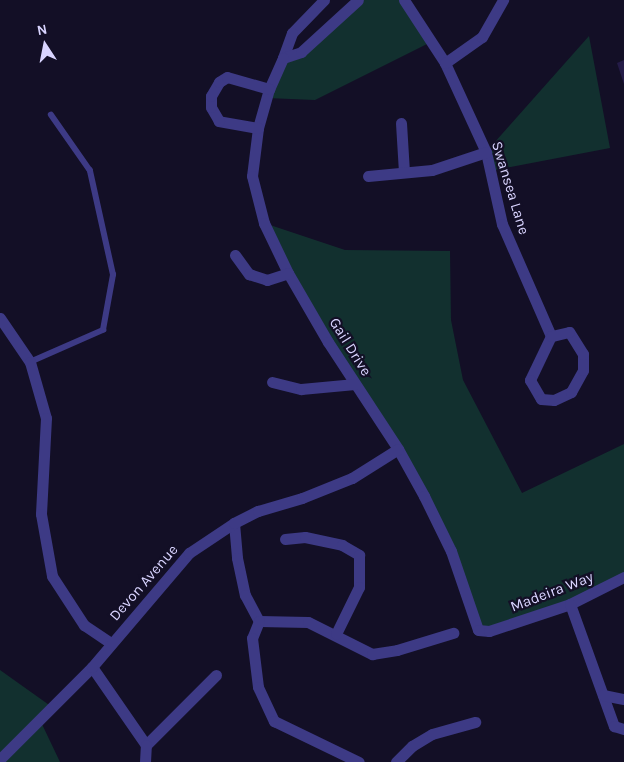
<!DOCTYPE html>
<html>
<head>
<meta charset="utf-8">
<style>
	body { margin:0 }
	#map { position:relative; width:624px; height:762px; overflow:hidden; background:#130f26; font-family:Karla,sans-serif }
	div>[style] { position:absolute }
	.green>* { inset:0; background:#12302f }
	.building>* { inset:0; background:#241b47 }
	.lane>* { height:5.5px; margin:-2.75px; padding:0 2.75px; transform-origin:2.75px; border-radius:2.75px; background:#3d3a85 }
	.street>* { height:11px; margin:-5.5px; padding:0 5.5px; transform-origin:5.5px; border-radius:5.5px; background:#3d3a85 }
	span { translate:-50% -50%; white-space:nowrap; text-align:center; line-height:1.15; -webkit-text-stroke:4.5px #130f26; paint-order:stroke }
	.street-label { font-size:15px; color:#d9d4ff }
	.north { position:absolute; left:20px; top:20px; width:50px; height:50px; -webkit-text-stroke:4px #130f26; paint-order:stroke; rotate:349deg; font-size:14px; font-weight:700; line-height:20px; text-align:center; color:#d9d4ff }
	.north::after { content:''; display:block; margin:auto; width:18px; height:22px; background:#d9d4ff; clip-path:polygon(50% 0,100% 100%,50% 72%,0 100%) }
</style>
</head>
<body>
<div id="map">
	<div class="green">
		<i style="clip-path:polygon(358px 0,404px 0,431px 42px,315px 100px,267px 98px,283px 58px,301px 52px)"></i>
		<i style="clip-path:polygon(589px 36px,610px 148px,490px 171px,486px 152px)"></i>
		<i style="clip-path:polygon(264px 223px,345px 250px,450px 251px,451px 320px,463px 380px,522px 493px,624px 444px,624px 577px,570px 604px,478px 630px,451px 551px)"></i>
		<i style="clip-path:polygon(0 670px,52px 707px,40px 720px,60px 762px,0 762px)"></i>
	</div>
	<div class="building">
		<i style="clip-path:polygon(624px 60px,624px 84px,617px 63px)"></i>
	</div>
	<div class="lane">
		<i style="left:30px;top:362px;width:80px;rotate:-23.7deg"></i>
		<i style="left:103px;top:330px;width:56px;rotate:-79.7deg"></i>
		<i style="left:113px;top:275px;width:107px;rotate:-102.5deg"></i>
		<i style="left:90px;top:171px;width:68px;rotate:-124.9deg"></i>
	</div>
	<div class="street">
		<i style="left:324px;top:0;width:46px;rotate:134.1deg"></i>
		<i style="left:292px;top:33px;width:27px;rotate:110deg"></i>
		<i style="left:283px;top:58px;width:19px;rotate:-18deg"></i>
		<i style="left:301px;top:52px;width:77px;rotate:-42.4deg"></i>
		<i style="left:404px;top:0;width:75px;rotate:56.9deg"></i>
		<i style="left:445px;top:63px;width:98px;rotate:65.3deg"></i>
		<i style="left:486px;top:152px;width:74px;rotate:77.5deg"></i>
		<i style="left:502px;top:224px;width:122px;rotate:66.4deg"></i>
		<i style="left:551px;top:336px;width:49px;rotate:115.5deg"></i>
		<i style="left:530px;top:380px;width:22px;rotate:60deg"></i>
		<i style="left:541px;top:399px;width:13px;rotate:4deg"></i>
		<i style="left:554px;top:400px;width:19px;rotate:-25deg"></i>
		<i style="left:571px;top:392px;width:25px;rotate:-61deg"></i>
		<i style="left:583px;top:370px;width:16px;rotate:-90deg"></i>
		<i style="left:583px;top:354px;width:26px;rotate:-122deg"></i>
		<i style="left:569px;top:332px;width:18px;rotate:167deg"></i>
		<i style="left:283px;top:58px;width:34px;rotate:114deg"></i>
		<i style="left:269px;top:89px;width:41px;rotate:105.8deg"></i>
		<i style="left:258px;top:128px;width:48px;rotate:97.1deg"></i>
		<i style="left:252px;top:176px;width:49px;rotate:75.7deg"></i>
		<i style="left:264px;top:223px;width:55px;rotate:64.4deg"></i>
		<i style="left:288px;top:273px;width:80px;rotate:59.9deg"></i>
		<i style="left:328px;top:342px;width:128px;rotate:56.8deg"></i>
		<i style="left:398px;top:449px;width:54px;rotate:61deg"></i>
		<i style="left:424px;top:496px;width:61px;rotate:63.9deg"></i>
		<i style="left:451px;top:551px;width:83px;rotate:71.1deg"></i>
		<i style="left:478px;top:630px;width:11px;rotate:5deg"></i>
		<i style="left:489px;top:631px;width:85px;rotate:-18.4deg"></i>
		<i style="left:570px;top:604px;width:60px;rotate:-26.6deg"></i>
		<i style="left:445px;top:63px;width:45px;rotate:-35.1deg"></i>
		<i style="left:482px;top:37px;width:43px;rotate:-60.4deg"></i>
		<i style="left:401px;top:123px;width:49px;rotate:86.5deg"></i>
		<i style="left:258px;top:128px;width:40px;rotate:-170deg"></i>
		<i style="left:219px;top:121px;width:16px;rotate:-120deg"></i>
		<i style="left:211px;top:107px;width:11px;rotate:-90deg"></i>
		<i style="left:211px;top:96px;width:16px;rotate:-60deg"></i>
		<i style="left:219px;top:82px;width:9px;rotate:-32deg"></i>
		<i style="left:227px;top:77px;width:44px;rotate:15.9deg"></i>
		<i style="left:368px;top:176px;width:64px;rotate:-5.4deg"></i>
		<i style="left:432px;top:170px;width:57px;rotate:-18.4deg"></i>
		<i style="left:235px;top:255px;width:24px;rotate:54deg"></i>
		<i style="left:249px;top:274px;width:19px;rotate:18deg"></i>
		<i style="left:267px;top:280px;width:22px;rotate:-18deg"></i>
		<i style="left:0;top:318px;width:53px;rotate:55.7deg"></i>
		<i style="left:30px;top:362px;width:58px;rotate:74.1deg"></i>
		<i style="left:46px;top:418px;width:96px;rotate:93deg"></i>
		<i style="left:41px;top:514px;width:63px;rotate:79.9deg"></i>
		<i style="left:52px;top:576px;width:59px;rotate:56.9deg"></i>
		<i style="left:84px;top:625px;width:32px;rotate:34deg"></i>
		<i style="left:272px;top:382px;width:30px;rotate:14deg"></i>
		<i style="left:301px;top:389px;width:54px;rotate:-5.3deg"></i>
		<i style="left:234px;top:523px;width:35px;rotate:85deg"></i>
		<i style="left:237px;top:558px;width:38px;rotate:78deg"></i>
		<i style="left:245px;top:595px;width:30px;rotate:62deg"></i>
		<i style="left:259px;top:621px;width:49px;rotate:1.2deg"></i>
		<i style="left:308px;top:622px;width:72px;rotate:26.6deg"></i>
		<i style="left:372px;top:654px;width:25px;rotate:-9deg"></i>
		<i style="left:397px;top:650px;width:59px;rotate:-16.9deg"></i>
		<i style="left:285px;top:539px;width:20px;rotate:-6deg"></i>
		<i style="left:305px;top:537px;width:38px;rotate:12deg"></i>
		<i style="left:342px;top:545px;width:20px;rotate:30deg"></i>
		<i style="left:359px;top:555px;width:32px;rotate:90deg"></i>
		<i style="left:359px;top:587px;width:52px;rotate:116.1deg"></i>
		<i style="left:570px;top:604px;width:130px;rotate:70.2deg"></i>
		<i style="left:614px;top:726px;width:10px;rotate:17deg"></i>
		<i style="left:259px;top:621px;width:18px;rotate:112deg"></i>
		<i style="left:252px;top:638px;width:49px;rotate:83deg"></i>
		<i style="left:258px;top:687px;width:38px;rotate:65deg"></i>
		<i style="left:274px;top:721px;width:94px;rotate:25.8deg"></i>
		<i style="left:92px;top:667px;width:95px;rotate:55.3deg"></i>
		<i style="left:146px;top:745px;width:99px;rotate:-45deg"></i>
		<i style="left:603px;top:695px;width:21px;rotate:11deg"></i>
		<i style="left:0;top:759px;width:130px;rotate:-45deg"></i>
		<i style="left:92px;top:667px;width:150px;rotate:-49.6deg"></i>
		<i style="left:189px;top:553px;width:54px;rotate:-33.7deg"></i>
		<i style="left:234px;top:523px;width:27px;rotate:-27deg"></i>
		<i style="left:258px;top:511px;width:46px;rotate:-16.5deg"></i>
		<i style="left:302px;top:498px;width:54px;rotate:-21.8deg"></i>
		<i style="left:352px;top:478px;width:54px;rotate:-32.2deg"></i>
		<i style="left:145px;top:762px;width:17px;rotate:-87deg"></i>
		<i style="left:396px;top:762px;width:23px;rotate:-45deg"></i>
		<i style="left:412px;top:746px;width:23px;rotate:-31deg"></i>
		<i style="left:432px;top:734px;width:45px;rotate:-15.6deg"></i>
	</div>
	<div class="street-label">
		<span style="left:510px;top:188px;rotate:73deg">Swansea Lane</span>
		<span style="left:350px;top:347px;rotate:58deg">Gail Drive</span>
		<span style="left:144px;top:583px;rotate:-49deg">Devon Avenue</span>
		<span style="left:552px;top:592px;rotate:-21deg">Madeira Way</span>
	</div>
	<div class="north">N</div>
</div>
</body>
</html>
